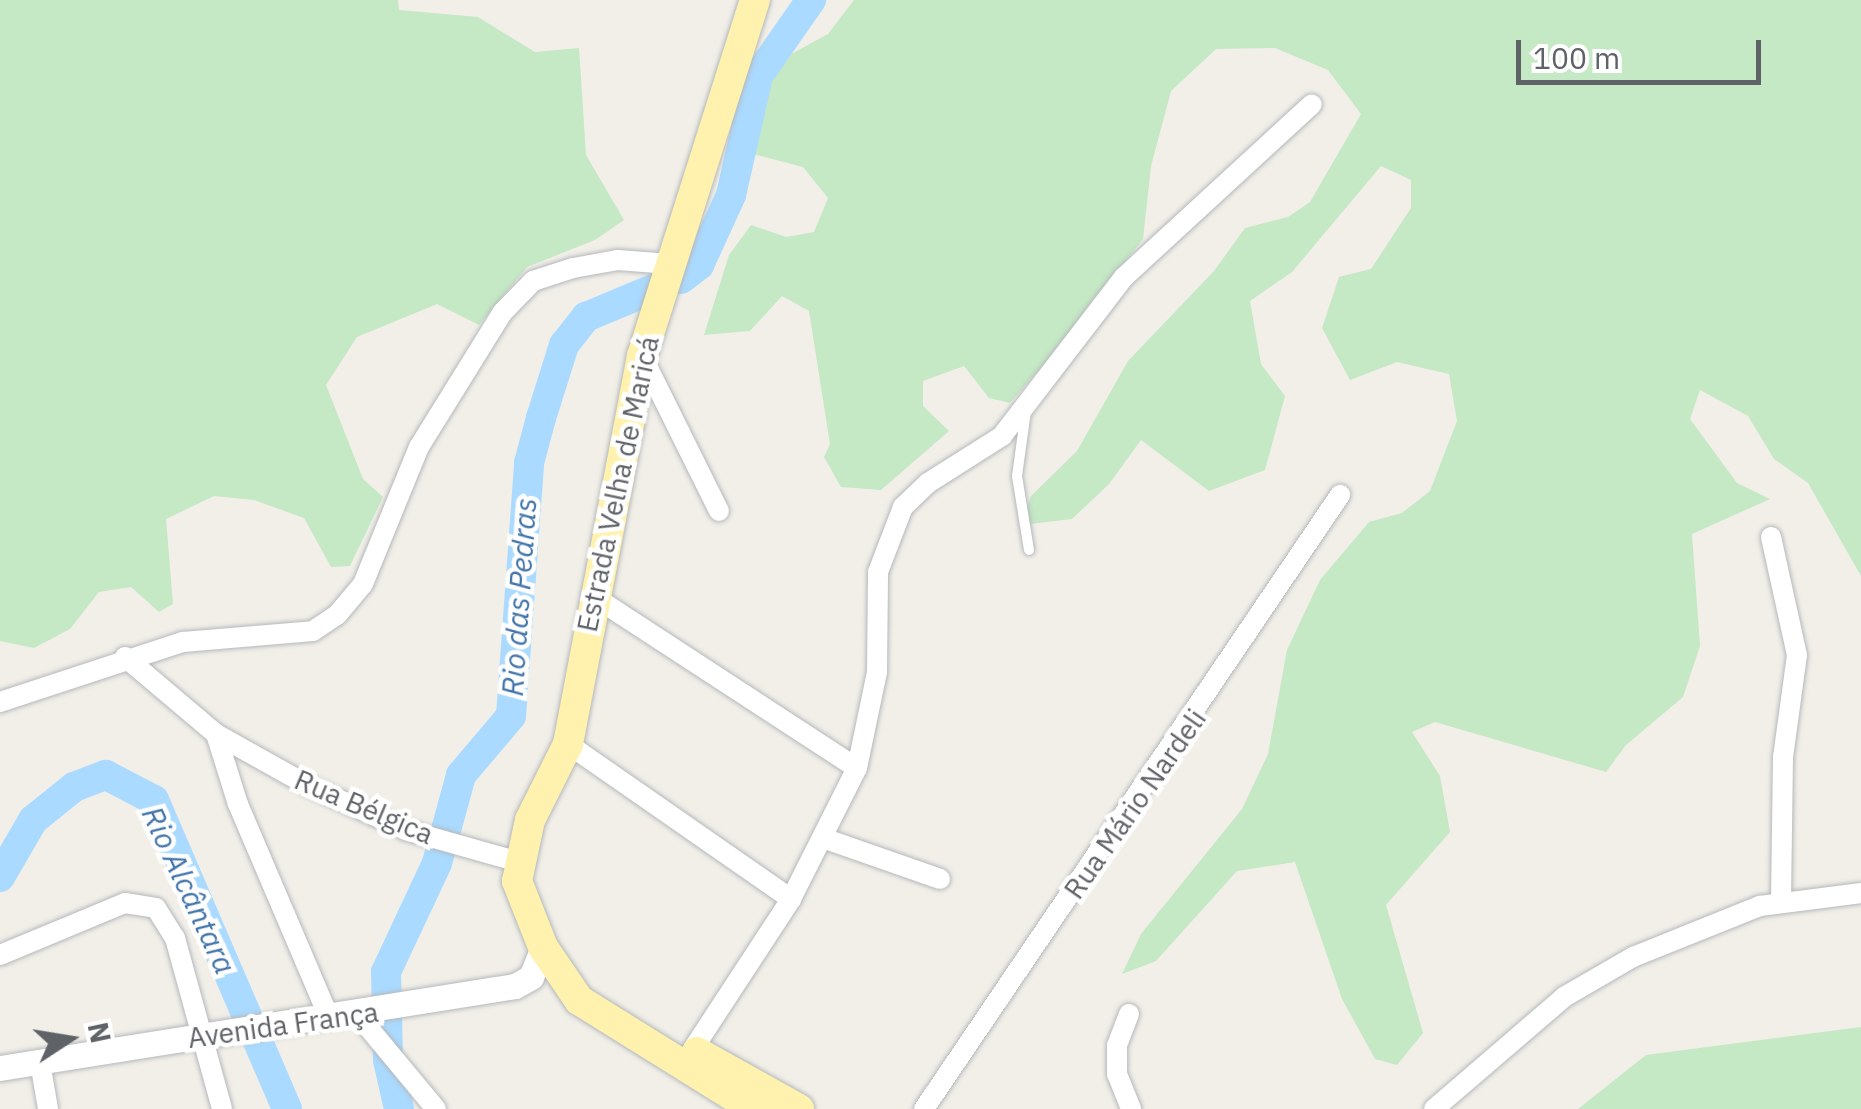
<!DOCTYPE html>
<html>
<head>
<meta charset="utf-8">
<style>
	body { margin:0 }
	#map { position:relative; width:1861px; height:1109px; overflow:hidden; background:#f1efe8; font-family:"IBM Plex Sans",sans-serif }
	div>[style] { position:absolute }
	.green>* { inset:0; background:#c5e8c5 }
	.river>* { height:30px; margin:-15px; padding:0 15px; transform-origin:15px; border-radius:15px; background:#aadaff }
	.roads { filter:drop-shadow(0 0 2px #b5b8bc) drop-shadow(0 0 2px #b5b8bc) }
	.service>* { height:10px; margin:-5px; padding:0 5px; transform-origin:5px; border-radius:5px; background:#fff }
	.minor>* { height:20px; margin:-10px; padding:0 10px; transform-origin:10px; border-radius:10px; background:#fff }
	.tertiary>* { height:25px; margin:-12.5px; padding:0 12.5px; transform-origin:12.5px; border-radius:12.5px; background:#fff }
	.primary>* { height:30px; margin:-15px; padding:0 15px; transform-origin:15px; border-radius:15px; background:#fff2af }
	span { translate:-50% -50%; white-space:nowrap; text-align:center; line-height:1.15; -webkit-text-stroke:9px #fff; paint-order:stroke }
	.street-label { font-size:28px; color:#5f6368 }
	.water-label { font-size:30px; color:#4174aa; font-style:italic }
	.north { position:absolute; left:20px; top:989px; width:100px; height:100px; -webkit-text-stroke:8px #fff; paint-order:stroke; rotate:78deg; font-size:28px; font-weight:700; line-height:40px; text-align:center; color:#5f6368 }
	.north::after { content:''; display:block; margin:auto; width:35px; height:45px; background:#5f6368; clip-path:polygon(50% 0,100% 100%,50% 72%,0 100%) }
	.scale { position:absolute; left:1516px; top:40px; width:245px; height:45px; box-sizing:border-box; border:5px solid #5f6368; border-top:0; padding-left:12px; font-size:30px; line-height:35px; white-space:nowrap; color:#5f6368; -webkit-text-stroke:8px #fff; paint-order:stroke }
</style>
</head>
<body>
<div id="map">
	<div class="green">
		<i style="clip-path:polygon(0 0,398px 0,399px 10px,478px 17px,535px 52px,579px 48px,586px 155px,624px 220px,595px 240px,527px 267px,479px 325px,437px 304px,357px 337px,326px 385px,363px 479px,383px 497px,350px 566px,331px 567px,304px 518px,254px 500px,214px 496px,166px 519px,173px 604px,159px 612px,131px 587px,99px 592px,70px 629px,34px 648px,0 641px)"></i>
		<i style="clip-path:polygon(854px 0,1861px 0,1861px 576px,1808px 483px,1774px 459px,1748px 416px,1700px 390px,1690px 419px,1737px 483px,1770px 499px,1692px 534px,1700px 646px,1683px 697px,1626px 745px,1606px 772px,1435px 722px,1412px 732px,1440px 776px,1450px 832px,1386px 905px,1423px 1033px,1397px 1065px,1375px 1059px,1342px 999px,1295px 862px,1237px 871px,1156px 961px,1122px 974px,1141px 934px,1242px 809px,1268px 754px,1287px 650px,1320px 580px,1369px 522px,1402px 513px,1430px 491px,1457px 421px,1449px 374px,1397px 362px,1350px 380px,1322px 328px,1339px 277px,1371px 269px,1411px 208px,1411px 180px,1381px 166px,1292px 272px,1250px 301px,1261px 364px,1285px 396px,1265px 470px,1209px 491px,1141px 440px,1109px 484px,1072px 519px,1021px 525px,1031px 496px,1077px 451px,1128px 361px,1214px 271px,1245px 228px,1288px 217px,1310px 202px,1361px 114px,1328px 70px,1275px 48px,1216px 49px,1171px 91px,1151px 166px,1143px 239px,1051px 356px,1010px 403px,989px 398px,964px 366px,923px 381px,923px 406px,949px 431px,881px 490px,841px 487px,824px 457px,830px 444px,809px 311px,782px 296px,750px 331px,704px 335px,729px 255px,751px 225px,786px 237px,814px 232px,828px 198px,803px 167px,749px 153px,758px 104px,784px 58px,828px 34px)"></i>
		<i style="clip-path:polygon(1861px 1027px,1861px 1109px,1578px 1109px,1646px 1055px)"></i>
	</div>
	<div class="river">
		<i style="left:681px;top:279px;width:23px;rotate:-38deg"></i>
		<i style="left:699px;top:265px;width:77px;rotate:-65.4deg"></i>
		<i style="left:731px;top:195px;width:122px;rotate:-77.2deg"></i>
		<i style="left:758px;top:76px;width:93px;rotate:-55.1deg"></i>
		<i style="left:0;top:877px;width:66px;rotate:-59.9deg"></i>
		<i style="left:33px;top:820px;width:53px;rotate:-38.8deg"></i>
		<i style="left:74px;top:787px;width:34px;rotate:-21deg"></i>
		<i style="left:106px;top:775px;width:54px;rotate:27.5deg"></i>
		<i style="left:154px;top:800px;width:336px;rotate:66.7deg"></i>
		<i style="left:399px;top:1109px;width:50px;rotate:-102.7deg"></i>
		<i style="left:388px;top:1060px;width:88px;rotate:-91.3deg"></i>
		<i style="left:386px;top:972px;width:120px;rotate:-64.9deg"></i>
		<i style="left:437px;top:863px;width:91px;rotate:-74.7deg"></i>
		<i style="left:461px;top:775px;width:77px;rotate:-49.7deg"></i>
		<i style="left:511px;top:716px;width:254px;rotate:-85.9deg"></i>
		<i style="left:529px;top:463px;width:47px;rotate:-75.1deg"></i>
		<i style="left:541px;top:418px;width:77px;rotate:-72.5deg"></i>
		<i style="left:564px;top:345px;width:36px;rotate:-52deg"></i>
		<i style="left:586px;top:317px;width:73px;rotate:-22.7deg"></i>
	</div>
	<div class="roads">
		<div class="service">
			<i style="left:1026px;top:411px;width:66px;rotate:97.9deg"></i>
			<i style="left:1017px;top:476px;width:75px;rotate:80.8deg"></i>
		</div>
		<div class="minor">
			<i style="left:642px;top:356px;width:173px;rotate:63.6deg"></i>
			<i style="left:1771px;top:537px;width:121px;rotate:77.6deg"></i>
			<i style="left:1797px;top:655px;width:103px;rotate:97.8deg"></i>
			<i style="left:1783px;top:757px;width:144px;rotate:90.8deg"></i>
			<i style="left:593px;top:596px;width:315px;rotate:33.1deg"></i>
			<i style="left:125px;top:657px;width:119px;rotate:40.2deg"></i>
			<i style="left:216px;top:734px;width:107px;rotate:29.2deg"></i>
			<i style="left:309px;top:786px;width:107px;rotate:24.4deg"></i>
			<i style="left:406px;top:830px;width:117px;rotate:15.8deg"></i>
			<i style="left:0;top:702px;width:193px;rotate:-18.2deg"></i>
			<i style="left:183px;top:642px;width:130px;rotate:-4.8deg"></i>
			<i style="left:313px;top:631px;width:29px;rotate:-34deg"></i>
			<i style="left:337px;top:615px;width:40px;rotate:-50deg"></i>
			<i style="left:363px;top:584px;width:148px;rotate:-67.8deg"></i>
			<i style="left:419px;top:447px;width:158px;rotate:-58.2deg"></i>
			<i style="left:502px;top:313px;width:45px;rotate:-45.9deg"></i>
			<i style="left:533px;top:281px;width:42px;rotate:-18deg"></i>
			<i style="left:573px;top:268px;width:46px;rotate:-10.1deg"></i>
			<i style="left:618px;top:260px;width:52px;rotate:4.4deg"></i>
			<i style="left:216px;top:734px;width:73px;rotate:72.6deg"></i>
			<i style="left:238px;top:804px;width:232px;rotate:66.9deg"></i>
			<i style="left:568px;top:744px;width:272px;rotate:34.8deg"></i>
			<i style="left:823px;top:838px;width:124px;rotate:19.3deg"></i>
			<i style="left:0;top:955px;width:135px;rotate:-22.6deg"></i>
			<i style="left:125px;top:903px;width:31px;rotate:9deg"></i>
			<i style="left:156px;top:908px;width:36px;rotate:58deg"></i>
			<i style="left:175px;top:938px;width:177px;rotate:74.6deg"></i>
			<i style="left:1129px;top:1014px;width:34px;rotate:111deg"></i>
			<i style="left:1117px;top:1046px;width:28px;rotate:90deg"></i>
			<i style="left:1117px;top:1074px;width:38px;rotate:68deg"></i>
			<i style="left:358px;top:1015px;width:122px;rotate:50.3deg"></i>
			<i style="left:693px;top:1049px;width:179px;rotate:-56.8deg"></i>
			<i style="left:791px;top:899px;width:147px;rotate:-63.3deg"></i>
			<i style="left:857px;top:768px;width:98px;rotate:-78.2deg"></i>
			<i style="left:877px;top:672px;width:100px;rotate:-89.4deg"></i>
			<i style="left:878px;top:572px;width:70px;rotate:-69deg"></i>
			<i style="left:903px;top:507px;width:35px;rotate:-44deg"></i>
			<i style="left:928px;top:483px;width:88px;rotate:-32.4deg"></i>
			<i style="left:1002px;top:436px;width:200px;rotate:-52.5deg"></i>
			<i style="left:1124px;top:277px;width:255px;rotate:-42.6deg"></i>
			<i style="left:40px;top:1062px;width:48px;rotate:80.3deg"></i>
			<i style="left:924px;top:1109px;width:742px;rotate:-55.88deg"></i>
			<i style="left:1434px;top:1109px;width:172px;rotate:-40.7deg"></i>
			<i style="left:1564px;top:997px;width:80px;rotate:-30.1deg"></i>
			<i style="left:1633px;top:957px;width:137px;rotate:-21.9deg"></i>
			<i style="left:1760px;top:906px;width:102px;rotate:-7.3deg"></i>
		</div>
		<div class="tertiary">
			<i style="left:0;top:1068px;width:521px;rotate:-9.05deg"></i>
			<i style="left:515px;top:986px;width:18px;rotate:-29deg"></i>
			<i style="left:531px;top:977px;width:32px;rotate:-68deg"></i>
		</div>
		<div class="primary">
			<i style="left:697px;top:1052px;width:117px;rotate:29.2deg"></i>
			<i style="left:754px;top:1109px;width:206px;rotate:-148.1deg"></i>
			<i style="left:579px;top:1000px;width:64px;rotate:-124.2deg"></i>
			<i style="left:543px;top:947px;width:71px;rotate:-111.5deg"></i>
			<i style="left:517px;top:881px;width:62px;rotate:-78deg"></i>
			<i style="left:530px;top:820px;width:85px;rotate:-63.4deg"></i>
			<i style="left:568px;top:744px;width:395px;rotate:-79.2deg"></i>
			<i style="left:642px;top:356px;width:374px;rotate:-72.4deg"></i>
		</div>
	</div>
	<div class="street-label">
		<span style="left:618px;top:484px;rotate:-78deg">Estrada Velha de Maricá</span>
		<span style="left:1135px;top:804px;rotate:-55deg">Rua Mário Nardeli</span>
		<span style="left:364px;top:807px;rotate:23deg">Rua Bélgica</span>
		<span style="left:283px;top:1025px;rotate:-8deg">Avenida França</span>
	</div>
	<div class="water-label">
		<span style="left:519px;top:597px;rotate:-86deg">Rio das Pedras</span>
		<span style="left:189px;top:890px;rotate:65deg">Rio Alcântara</span>
	</div>
	<div class="north">N</div>
	<div class="scale">100 m</div>
</div>
</body>
</html>
